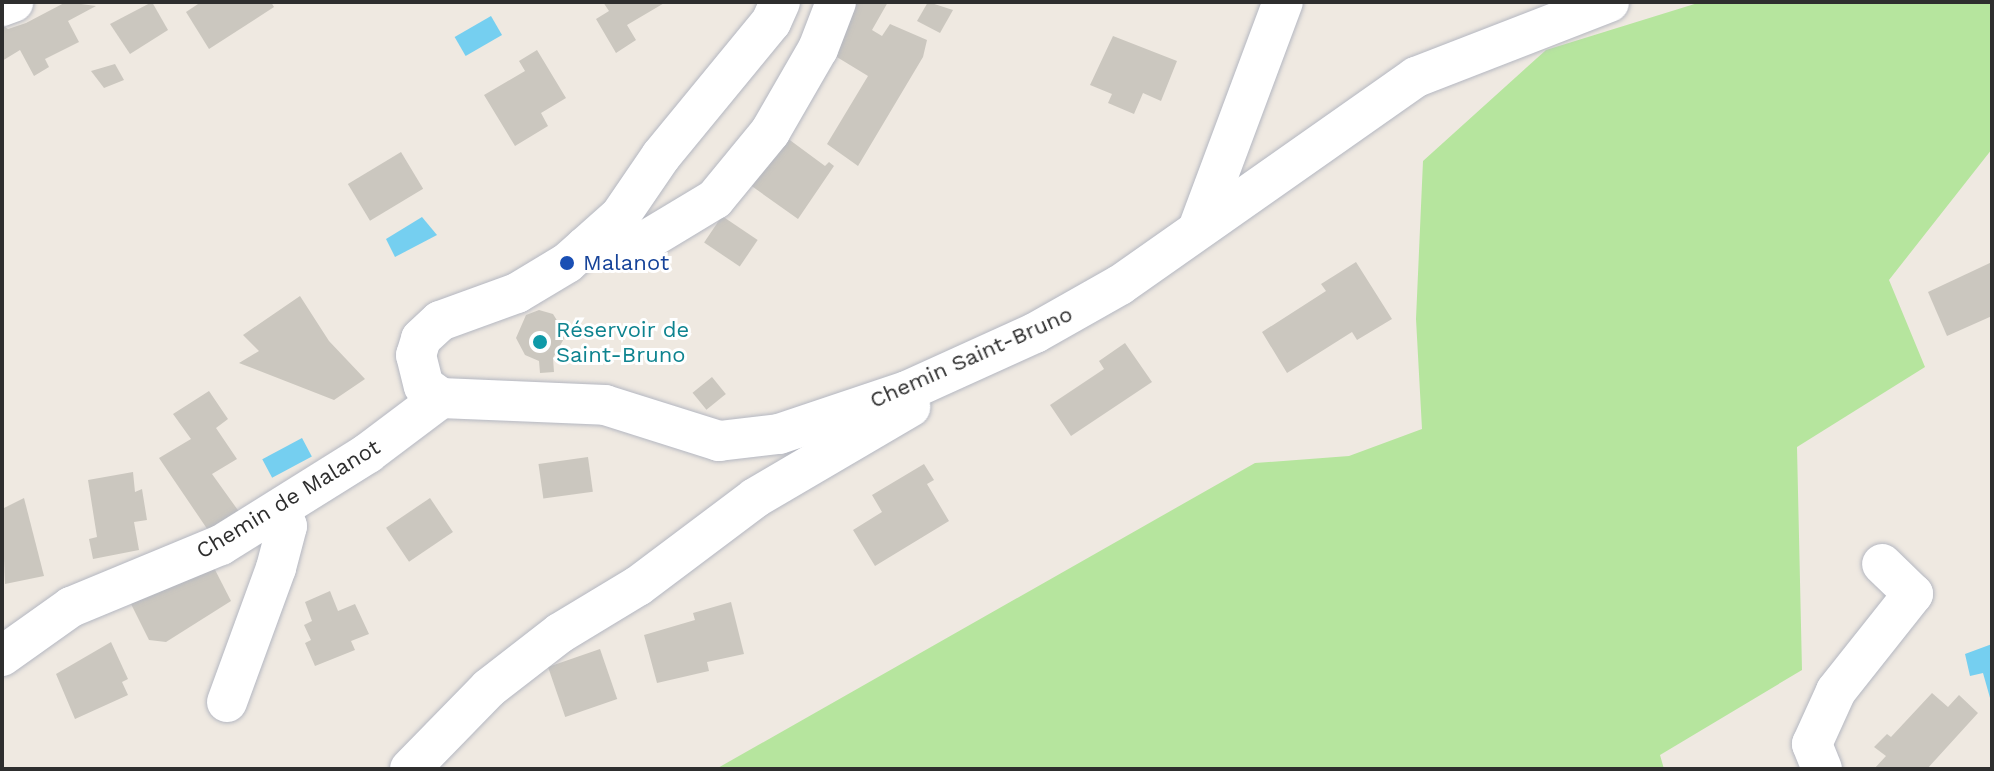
<!DOCTYPE html>
<html>
<head>
<meta charset="utf-8">
<style>
	body { margin:0 }
	#map { position:relative; width:1994px; height:771px; overflow:hidden; background:#efe9e1; font-family:"Work Sans",sans-serif }
	div>[style] { position:absolute }
	.green>* { inset:0; background:#b6e59e }
	.water>* { inset:0; background:#75cff0; transform-origin:0 0 }
	.building>* { inset:0; background:#cbc7bf; transform-origin:0 0 }
	.roads { filter:drop-shadow(0 0 2px #b4b7c1) drop-shadow(0 0 2px #b4b7c1) }
	.minor>* { height:40px; margin:-20px; padding:0 20px; transform-origin:20px; border-radius:20px; background:#fff }
	.dots>* { width:22px; height:22px; translate:-50% -50%; box-sizing:border-box; border:4px solid #fff; border-radius:50% }
	span { translate:-50% -50%; white-space:nowrap; text-align:center; line-height:1.15; -webkit-text-stroke:6px #fff; paint-order:stroke }
	.transit-label { font-size:22px; color:#164399 }
	.left { translate:0 -50%; text-align:left }
	.culture-label { font-size:22px; color:#0d838f }
	.street-label { font-size:22px; color:#2e2e2e }
	.frame { position:absolute; inset:0; border:4px solid #2e2e2e; pointer-events:none }
</style>
</head>
<body>
<div id="map">
	<div class="green">
		<i style="clip-path:polygon(1701px 2px,1992px 2px,1992px 149px,1889px 280px,1925px 367px,1797px 447px,1802px 670px,1660px 755px,1664px 769px,716px 769px,1255px 463px,1349px 456px,1422px 429px,1416px 319px,1423px 161px,1546px 50px)"></i>
	</div>
	<div class="water">
		<i style="left:491px;top:16px;width:22px;height:42px;rotate:60deg"></i>
		<i style="clip-path:polygon(422px 217px,437px 235px,395px 257px,386px 239px)"></i>
		<i style="left:302px;top:438px;width:21px;height:45px;rotate:62deg"></i>
		<i style="clip-path:polygon(1992px 644px,1992px 705px,1983px 673px,1970px 676px,1965px 654px)"></i>
	</div>
	<div class="building">
		<i style="clip-path:polygon(66px 2px,96px 6px,68px 21px,79px 42px,45px 59px,49px 67px,34px 76px,20px 50px,2px 61px,2px 25px,8px 29px,26px 23px)"></i>
		<i style="clip-path:polygon(152px 2px,168px 30px,130px 54px,110px 24px)"></i>
		<i style="clip-path:polygon(201px 2px,271px 2px,274px 7px,209px 49px,186px 12px)"></i>
		<i style="clip-path:polygon(603px 2px,666px 2px,627px 25px,636px 40px,616px 53px,596px 19px,609px 11px)"></i>
		<i style="clip-path:polygon(850px 2px,888px 2px,872px 30px,882px 36px,890px 24px,927px 40px,923px 57px,858px 166px,827px 144px,868px 76px,827px 51px)"></i>
		<i style="clip-path:polygon(928px 2px,953px 10px,940px 33px,917px 21px)"></i>
		<i style="clip-path:polygon(1113px 36px,1177px 61px,1161px 101px,1143px 93px,1134px 114px,1108px 103px,1112px 94px,1090px 85px)"></i>
		<i style="clip-path:polygon(537px 50px,566px 98px,541px 113px,548px 126px,515px 146px,484px 95px,525px 71px,519px 61px)"></i>
		<i style="clip-path:polygon(115px 64px,124px 80px,104px 88px,91px 71px)"></i>
		<i style="clip-path:polygon(783px 135px,825px 166px,829px 162px,834px 166px,798px 219px,746px 182px)"></i>
		<i style="left:401px;top:152px;width:43px;height:62px;rotate:59deg"></i>
		<i style="left:722px;top:216px;width:43px;height:32px;rotate:34deg"></i>
		<i style="clip-path:polygon(1356px 262px,1392px 319px,1357px 340px,1352px 332px,1287px 373px,1262px 332px,1326px 291px,1321px 284px)"></i>
		<i style="clip-path:polygon(1992px 262px,1992px 316px,1947px 336px,1928px 292px)"></i>
		<i style="clip-path:polygon(300px 296px,329px 341px,365px 379px,334px 400px,239px 363px,259px 351px,243px 335px)"></i>
		<i style="clip-path:polygon(539px 310px,553px 314px,566px 335px,553px 358px,554px 372px,540px 373px,539px 361px,525px 355px,516px 338px,526px 315px)"></i>
		<i style="clip-path:polygon(1125px 343px,1152px 382px,1071px 436px,1050px 405px,1104px 369px,1099px 361px)"></i>
		<i style="left:712px;top:377px;width:22px;height:25px;rotate:51deg"></i>
		<i style="clip-path:polygon(209px 391px,228px 419px,216px 428px,237px 459px,212px 474px,245px 520px,214px 539px,159px 458px,191px 439px,173px 414px)"></i>
		<i style="left:588px;top:457px;width:35px;height:50px;rotate:82deg"></i>
		<i style="clip-path:polygon(924px 464px,934px 480px,927px 484px,949px 521px,875px 566px,853px 530px,882px 512px,872px 495px)"></i>
		<i style="clip-path:polygon(133px 472px,135px 492px,142px 489px,147px 520px,134px 522px,139px 550px,93px 559px,89px 539px,97px 537px,88px 480px)"></i>
		<i style="clip-path:polygon(24px 498px,44px 576px,5px 584px,2px 509px)"></i>
		<i style="left:430px;top:498px;width:41px;height:53px;rotate:56deg"></i>
		<i style="clip-path:polygon(211px 562px,231px 601px,166px 642px,149px 640px,128px 598px)"></i>
		<i style="clip-path:polygon(330px 591px,338px 611px,355px 604px,369px 634px,351px 641px,355px 650px,315px 666px,305px 643px,311px 640px,304px 625px,312px 621px,305px 602px)"></i>
		<i style="clip-path:polygon(731px 602px,744px 654px,707px 662px,709px 671px,657px 683px,644px 635px,695px 620px,693px 613px)"></i>
		<i style="clip-path:polygon(111px 642px,128px 679px,122px 682px,128px 695px,75px 719px,56px 674px)"></i>
		<i style="left:600px;top:649px;width:53px;height:55px;rotate:71deg"></i>
		<i style="clip-path:polygon(1932px 693px,1948px 707px,1959px 695px,1978px 713px,1927px 769px,1874px 769px,1886px 756px,1874px 747px,1887px 734px,1891px 737px)"></i>
	</div>
	<div class="roads">
		<div class="minor">
			<i style="left:780px;top:2px;width:22px;rotate:114deg"></i>
			<i style="left:771px;top:22px;width:173px;rotate:129.4deg"></i>
			<i style="left:661px;top:156px;width:73px;rotate:124.3deg"></i>
			<i style="left:620px;top:216px;width:71px;rotate:138.4deg"></i>
			<i style="left:567px;top:263px;width:58px;rotate:149deg"></i>
			<i style="left:517px;top:293px;width:82px;rotate:160deg"></i>
			<i style="left:440px;top:321px;width:26px;rotate:137deg"></i>
			<i style="left:421px;top:339px;width:17px;rotate:107deg"></i>
			<i style="left:416px;top:355px;width:32px;rotate:76deg"></i>
			<i style="left:424px;top:386px;width:21px;rotate:35deg"></i>
			<i style="left:441px;top:398px;width:164px;rotate:2.4deg"></i>
			<i style="left:605px;top:405px;width:120px;rotate:17.5deg"></i>
			<i style="left:719px;top:441px;width:60px;rotate:-6.7deg"></i>
			<i style="left:779px;top:434px;width:135px;rotate:-18.6deg"></i>
			<i style="left:907px;top:391px;width:141px;rotate:-24.4deg"></i>
			<i style="left:1035px;top:333px;width:98px;rotate:-29.5deg"></i>
			<i style="left:1120px;top:285px;width:362px;rotate:-35.1deg"></i>
			<i style="left:1416px;top:77px;width:207px;rotate:-21.2deg"></i>
			<i style="left:2px;top:6px;width:12px;rotate:-20deg"></i>
			<i style="left:1198px;top:229px;width:242px;rotate:-69.5deg"></i>
			<i style="left:585px;top:247px;width:57px;rotate:-4deg"></i>
			<i style="left:642px;top:243px;width:85px;rotate:-31.1deg"></i>
			<i style="left:715px;top:199px;width:87px;rotate:-50.6deg"></i>
			<i style="left:770px;top:132px;width:96px;rotate:-60deg"></i>
			<i style="left:818px;top:49px;width:50px;rotate:-69deg"></i>
			<i style="left:2px;top:656px;width:85px;rotate:-35.4deg"></i>
			<i style="left:71px;top:607px;width:162px;rotate:-22.5deg"></i>
			<i style="left:221px;top:545px;width:173px;rotate:-32deg"></i>
			<i style="left:368px;top:453px;width:91px;rotate:-37deg"></i>
			<i style="left:227px;top:702px;width:143px;rotate:-69.9deg"></i>
			<i style="left:276px;top:568px;width:43px;rotate:-75.3deg"></i>
			<i style="left:287px;top:526px;width:18px;rotate:-112deg"></i>
			<i style="left:410px;top:769px;width:113px;rotate:-45.7deg"></i>
			<i style="left:489px;top:688px;width:90px;rotate:-37.8deg"></i>
			<i style="left:560px;top:633px;width:91px;rotate:-31.1deg"></i>
			<i style="left:638px;top:586px;width:146px;rotate:-36.9deg"></i>
			<i style="left:755px;top:498px;width:180px;rotate:-30.4deg"></i>
			<i style="left:1822px;top:769px;width:27px;rotate:-112deg"></i>
			<i style="left:1812px;top:744px;width:58px;rotate:-65.6deg"></i>
			<i style="left:1836px;top:691px;width:124px;rotate:-51.6deg"></i>
			<i style="left:1913px;top:594px;width:43px;rotate:-135.9deg"></i>
		</div>
	</div>
	<div class="dots">
		<i style="left:567px;top:263px;background:#1a4fb4"></i>
		<i style="left:540px;top:342px;background:#0f9aa8"></i>
	</div>
	<div class="transit-label">
		<span class="left" style="left:583px;top:263px">Malanot</span>
	</div>
	<div class="culture-label">
		<span class="left" style="left:556px;top:342px">Réservoir de<br>Saint-Bruno</span>
	</div>
	<div class="street-label">
		<span style="left:971px;top:357px;rotate:-24deg">Chemin Saint-Bruno</span>
		<span style="left:288px;top:499px;rotate:-31deg">Chemin de Malanot</span>
	</div>
	<div class="frame"></div>
</div>
</body>
</html>
